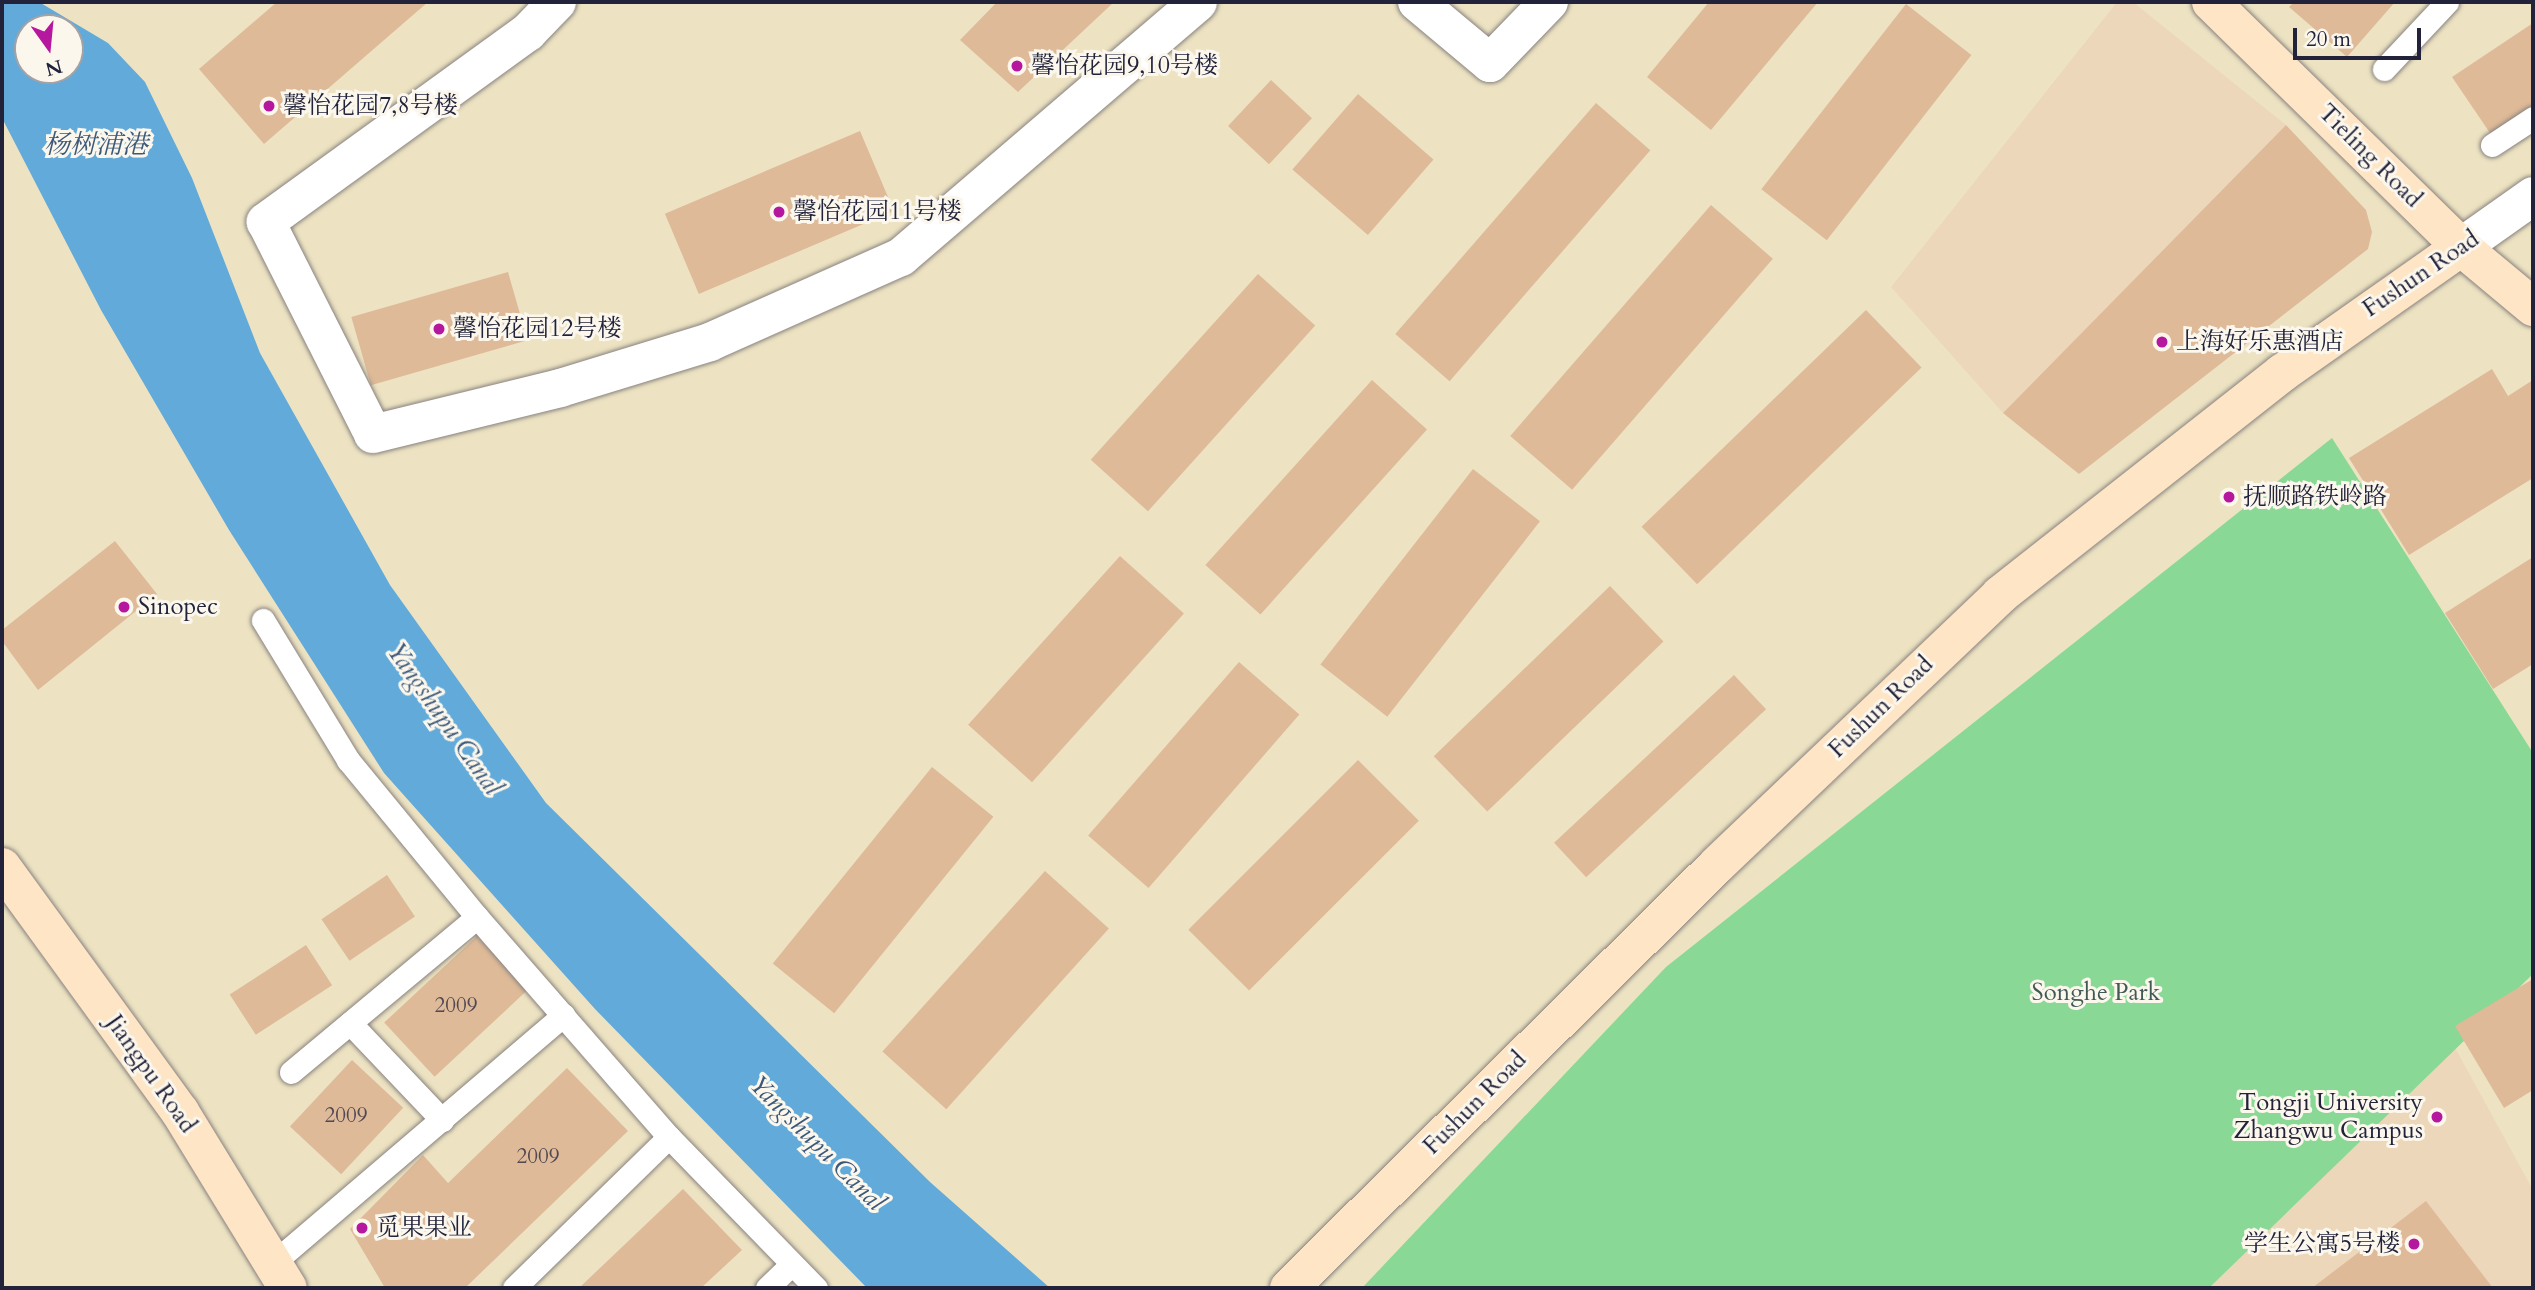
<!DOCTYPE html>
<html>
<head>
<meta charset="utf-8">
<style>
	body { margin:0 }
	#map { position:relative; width:2535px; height:1290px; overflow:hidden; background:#ede3c3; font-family:Cardo,"Noto Serif SC",serif }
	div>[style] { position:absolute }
	.built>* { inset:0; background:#edd7ba }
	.green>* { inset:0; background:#89d896 }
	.water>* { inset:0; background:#62aad9 }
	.building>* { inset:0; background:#deba98; transform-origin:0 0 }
	.roads { filter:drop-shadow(0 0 2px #88827f) drop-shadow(0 0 2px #88827f) }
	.lane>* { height:23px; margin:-11.5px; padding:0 11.5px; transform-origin:11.5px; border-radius:11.5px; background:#fff }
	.street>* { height:38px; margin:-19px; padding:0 19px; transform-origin:19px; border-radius:19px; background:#fff }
	.secondary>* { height:38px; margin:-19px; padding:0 19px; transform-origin:19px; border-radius:19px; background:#fde5c5 }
	.dots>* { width:19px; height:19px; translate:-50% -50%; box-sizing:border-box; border:4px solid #fbf7ec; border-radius:50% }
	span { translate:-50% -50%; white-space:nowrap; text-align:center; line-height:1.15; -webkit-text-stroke:6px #fbf7ec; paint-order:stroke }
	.number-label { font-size:21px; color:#514852 }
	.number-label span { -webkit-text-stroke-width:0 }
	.poi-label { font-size:24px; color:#22223b }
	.left { translate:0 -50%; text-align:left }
	.right { translate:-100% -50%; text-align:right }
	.street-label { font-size:24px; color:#22223b }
	.park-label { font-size:24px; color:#415956 }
	.water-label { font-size:26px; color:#3c587a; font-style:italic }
	.frame { position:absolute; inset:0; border:4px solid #22223b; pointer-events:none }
	.north { position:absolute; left:14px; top:14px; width:70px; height:70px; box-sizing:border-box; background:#fbf7ec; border:2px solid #a4a2a5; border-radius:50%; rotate:165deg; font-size:19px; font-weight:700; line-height:28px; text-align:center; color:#22223b }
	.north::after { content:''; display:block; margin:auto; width:24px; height:32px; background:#b5179e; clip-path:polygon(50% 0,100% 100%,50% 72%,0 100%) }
	.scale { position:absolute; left:2293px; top:28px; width:128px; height:32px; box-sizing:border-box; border:4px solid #22223b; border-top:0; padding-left:9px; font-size:21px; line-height:24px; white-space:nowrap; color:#22223b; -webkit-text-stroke:5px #fbf7ec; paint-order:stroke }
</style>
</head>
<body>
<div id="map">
	<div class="built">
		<i style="clip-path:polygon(2117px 2px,2133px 2px,2286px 125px,2003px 413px,1891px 287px)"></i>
		<i style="clip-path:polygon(2453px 1044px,2533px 1190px,2533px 1288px,2209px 1288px)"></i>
	</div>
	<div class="green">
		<i style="clip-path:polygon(2332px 438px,2533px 753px,2533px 974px,2210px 1287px,1362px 1288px,1666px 967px)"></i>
	</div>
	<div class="water">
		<i style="clip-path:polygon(evenodd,2px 2px,39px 2px,108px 43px,145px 82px,192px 178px,260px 353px,390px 585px,546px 803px,930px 1182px,1050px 1288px,867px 1288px,595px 1009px,384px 773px,229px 530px,101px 310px,2px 118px,2px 2px,28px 28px,70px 28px,70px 70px,28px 70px,28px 28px)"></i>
	</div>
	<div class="building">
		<i style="clip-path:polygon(277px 2px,428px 2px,264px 144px,199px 69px)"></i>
		<i style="clip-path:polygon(997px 2px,1114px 2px,1018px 92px,960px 40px)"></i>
		<i style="clip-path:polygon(1709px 2px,1818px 2px,1711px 130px,1647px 77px)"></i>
		<i style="clip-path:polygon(2294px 2px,2395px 2px,2347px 57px,2289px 7px)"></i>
		<i style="left:1906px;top:4px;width:83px;height:235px;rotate:38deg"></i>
		<i style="clip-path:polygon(2533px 23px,2533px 108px,2492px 136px,2452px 77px)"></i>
		<i style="left:1271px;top:80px;width:56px;height:63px;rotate:43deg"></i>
		<i style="left:1358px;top:94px;width:100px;height:100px;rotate:41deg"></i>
		<i style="left:1596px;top:103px;width:72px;height:306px;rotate:41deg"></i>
		<i style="clip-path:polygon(2286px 125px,2366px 210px,2372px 232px,2368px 249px,2079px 474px,2003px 413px)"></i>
		<i style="left:860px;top:131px;width:87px;height:212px;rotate:67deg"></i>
		<i style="left:1711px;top:205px;width:82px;height:306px;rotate:41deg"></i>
		<i style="left:508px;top:272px;width:71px;height:163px;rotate:74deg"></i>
		<i style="left:1258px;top:274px;width:77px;height:250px;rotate:42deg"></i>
		<i style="left:1866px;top:310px;width:80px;height:312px;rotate:46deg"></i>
		<i style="clip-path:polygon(2492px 369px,2508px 396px,2533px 380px,2533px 478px,2409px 555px,2349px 458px)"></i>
		<i style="left:1372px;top:380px;width:74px;height:249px;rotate:42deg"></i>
		<i style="left:1473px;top:469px;width:85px;height:248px;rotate:38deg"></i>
		<i style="clip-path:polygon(115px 541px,157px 594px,38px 690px,2px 641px,2px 630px)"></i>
		<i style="left:1120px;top:556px;width:86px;height:227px;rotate:42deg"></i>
		<i style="clip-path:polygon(2533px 557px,2533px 664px,2493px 689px,2445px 613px)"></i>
		<i style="left:1610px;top:586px;width:77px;height:245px;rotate:46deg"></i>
		<i style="left:1239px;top:662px;width:80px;height:230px;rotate:41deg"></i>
		<i style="left:1734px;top:675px;width:47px;height:246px;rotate:47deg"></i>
		<i style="left:1358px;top:760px;width:86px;height:240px;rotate:45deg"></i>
		<i style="left:932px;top:767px;width:79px;height:253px;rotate:39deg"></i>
		<i style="left:1045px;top:871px;width:86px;height:243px;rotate:42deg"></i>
		<i style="left:387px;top:875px;width:50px;height:79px;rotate:56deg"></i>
		<i style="left:477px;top:936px;width:74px;height:127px;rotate:47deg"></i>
		<i style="left:306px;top:945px;width:48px;height:91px;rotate:57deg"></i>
		<i style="clip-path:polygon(2533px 979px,2533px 1090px,2504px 1108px,2455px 1026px)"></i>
		<i style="left:352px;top:1060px;width:70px;height:91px;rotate:43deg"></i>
		<i style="clip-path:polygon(567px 1068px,628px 1131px,465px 1288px,385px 1288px,350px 1229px,423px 1155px,448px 1183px)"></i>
		<i style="clip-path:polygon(683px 1189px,742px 1250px,701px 1288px,579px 1288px)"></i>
		<i style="clip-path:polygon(2426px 1201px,2493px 1288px,2312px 1288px)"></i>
	</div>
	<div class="roads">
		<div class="lane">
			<i style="left:2384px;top:69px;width:92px;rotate:-46.8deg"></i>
			<i style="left:2492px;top:145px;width:49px;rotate:-33.4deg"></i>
			<i style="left:263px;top:620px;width:164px;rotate:58.7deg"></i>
			<i style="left:348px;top:760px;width:203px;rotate:50.6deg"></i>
			<i style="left:477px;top:917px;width:292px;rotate:48.9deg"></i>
			<i style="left:669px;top:1137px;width:211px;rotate:45.8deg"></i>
			<i style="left:350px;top:1023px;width:134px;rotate:46.5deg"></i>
			<i style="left:291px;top:1072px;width:242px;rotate:-39.8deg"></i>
			<i style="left:273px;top:1263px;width:382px;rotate:-40.5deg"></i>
			<i style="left:514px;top:1288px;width:216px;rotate:-44.3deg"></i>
			<i style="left:767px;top:1288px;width:32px;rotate:-44deg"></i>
		</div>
		<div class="street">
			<i style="left:557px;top:2px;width:42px;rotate:134deg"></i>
			<i style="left:528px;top:32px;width:324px;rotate:144.1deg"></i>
			<i style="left:266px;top:222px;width:237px;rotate:63.2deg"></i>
			<i style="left:373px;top:434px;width:193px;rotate:-13.8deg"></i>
			<i style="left:560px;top:388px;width:157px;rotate:-17deg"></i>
			<i style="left:710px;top:342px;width:209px;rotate:-24deg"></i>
			<i style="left:901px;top:257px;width:391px;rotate:-40.6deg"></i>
			<i style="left:1417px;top:2px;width:95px;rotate:39.9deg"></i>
			<i style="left:1490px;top:63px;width:85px;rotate:-46deg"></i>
			<i style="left:2461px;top:247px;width:88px;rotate:-35.3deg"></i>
		</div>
		<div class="secondary">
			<i style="left:2211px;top:2px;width:350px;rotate:44.4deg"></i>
			<i style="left:2461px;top:247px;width:94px;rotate:39.8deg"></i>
			<i style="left:2px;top:867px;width:303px;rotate:54deg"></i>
			<i style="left:180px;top:1112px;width:206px;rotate:58.5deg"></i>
			<i style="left:1289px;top:1288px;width:603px;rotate:-44.66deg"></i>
			<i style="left:1718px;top:864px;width:390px;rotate:-43.6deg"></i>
			<i style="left:2000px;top:595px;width:359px;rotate:-38.2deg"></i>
			<i style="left:2282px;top:373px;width:219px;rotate:-35.1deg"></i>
		</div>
	</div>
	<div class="dots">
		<i style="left:1017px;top:66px;background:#b5179e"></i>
		<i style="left:269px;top:106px;background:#b5179e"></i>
		<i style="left:779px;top:212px;background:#b5179e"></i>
		<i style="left:439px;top:329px;background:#b5179e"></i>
		<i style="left:2162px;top:342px;background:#b5179e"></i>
		<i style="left:2229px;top:497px;background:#b5179e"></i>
		<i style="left:124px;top:607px;background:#b5179e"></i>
		<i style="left:2437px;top:1117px;background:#b5179e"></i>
		<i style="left:362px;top:1228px;background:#b5179e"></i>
		<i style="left:2414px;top:1244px;background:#b5179e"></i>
	</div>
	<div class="number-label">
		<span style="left:456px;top:1006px">2009</span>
		<span style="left:346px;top:1116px">2009</span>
		<span style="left:538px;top:1157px">2009</span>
	</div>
	<div class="poi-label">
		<span class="left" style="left:1031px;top:66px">馨怡花园9,10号楼</span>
		<span class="left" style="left:283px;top:106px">馨怡花园7,8号楼</span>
		<span class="left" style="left:793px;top:212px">馨怡花园11号楼</span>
		<span class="left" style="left:453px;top:329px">馨怡花园12号楼</span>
		<span class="left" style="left:2176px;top:342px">上海好乐惠酒店</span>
		<span class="left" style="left:2243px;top:497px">抚顺路铁岭路</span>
		<span class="left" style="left:138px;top:607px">Sinopec</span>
		<span class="right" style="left:2423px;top:1117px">Tongji University<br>Zhangwu Campus</span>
		<span class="left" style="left:376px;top:1228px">觅果果业</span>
		<span class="right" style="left:2400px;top:1244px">学生公寓5号楼</span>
	</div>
	<div class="street-label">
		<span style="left:2370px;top:156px;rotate:45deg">Tieling Road</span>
		<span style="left:2421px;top:274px;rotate:-34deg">Fushun Road</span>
		<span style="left:1881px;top:707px;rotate:-44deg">Fushun Road</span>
		<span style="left:151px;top:1074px;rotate:55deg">Jiangpu Road</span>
		<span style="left:1475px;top:1103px;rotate:-45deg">Fushun Road</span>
	</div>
	<div class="park-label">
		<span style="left:2096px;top:993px">Songhe Park</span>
	</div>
	<div class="water-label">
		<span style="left:96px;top:145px">杨树浦港</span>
		<span style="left:444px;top:719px;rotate:55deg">Yangshupu Canal</span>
		<span style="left:817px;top:1143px;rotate:45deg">Yangshupu Canal</span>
	</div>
	<div class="frame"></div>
	<div class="north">N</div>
	<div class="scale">20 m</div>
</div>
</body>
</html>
